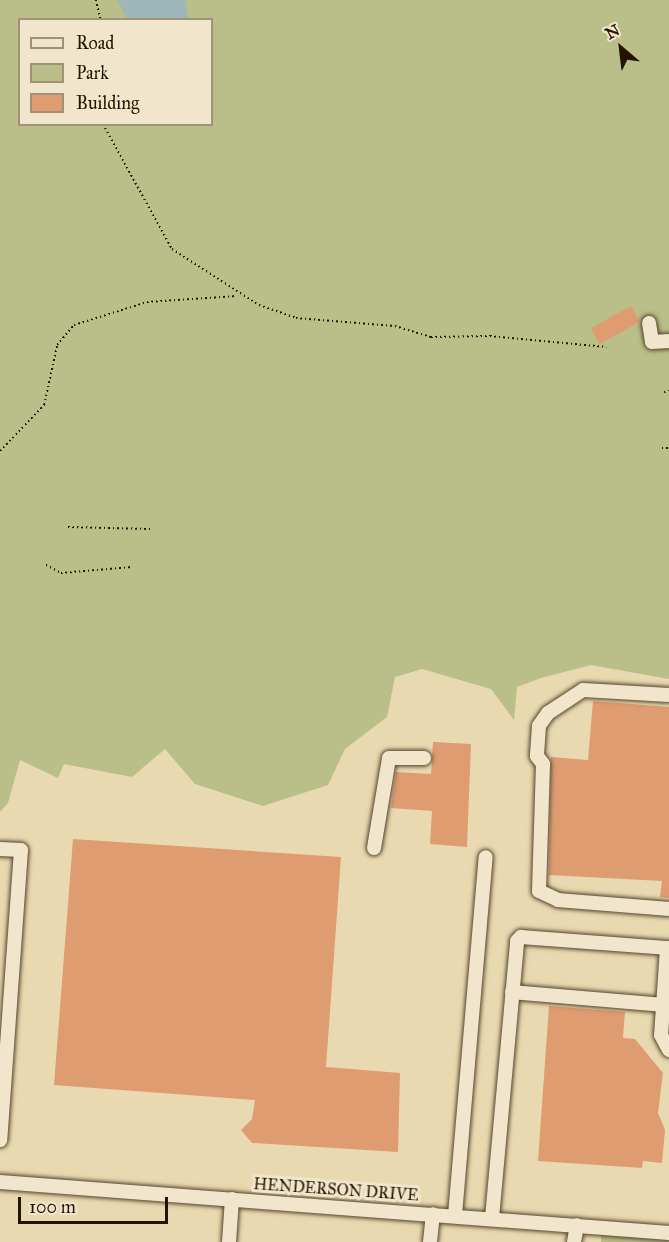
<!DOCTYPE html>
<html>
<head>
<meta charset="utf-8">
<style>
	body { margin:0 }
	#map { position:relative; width:669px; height:1242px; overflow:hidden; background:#e9d9b0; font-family:"IM FELL Great Primer",serif }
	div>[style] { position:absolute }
	.green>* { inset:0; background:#babe88 }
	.water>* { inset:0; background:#9eb7b8 }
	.building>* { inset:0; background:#de9c70; transform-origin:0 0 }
	.path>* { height:1.5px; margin-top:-0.75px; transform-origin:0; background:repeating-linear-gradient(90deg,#231402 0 1.5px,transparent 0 4.5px) }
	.roads { filter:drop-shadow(0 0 2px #54452e) drop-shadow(0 0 2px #54452e) }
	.minor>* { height:14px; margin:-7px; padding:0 7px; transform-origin:7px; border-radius:7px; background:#f1e6cc }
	span { translate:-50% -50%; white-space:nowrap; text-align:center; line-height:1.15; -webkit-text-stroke:6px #f1e6cc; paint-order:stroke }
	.street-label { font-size:16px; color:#231402 }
	.legend { position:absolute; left:18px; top:18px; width:195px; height:108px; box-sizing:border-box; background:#f1e6cc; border:2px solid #9f927b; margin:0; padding:8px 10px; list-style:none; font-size:18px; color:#231402 }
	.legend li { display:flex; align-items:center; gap:12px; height:30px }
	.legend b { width:30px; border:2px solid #9f927b }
	.north { position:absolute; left:591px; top:18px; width:60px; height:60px; -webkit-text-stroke:4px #f1e6cc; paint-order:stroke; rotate:332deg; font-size:16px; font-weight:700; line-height:24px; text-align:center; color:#231402 }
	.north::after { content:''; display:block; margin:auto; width:21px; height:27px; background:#231402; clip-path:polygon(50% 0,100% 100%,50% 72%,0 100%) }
	.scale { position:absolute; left:18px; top:1197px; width:150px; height:27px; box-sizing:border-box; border:3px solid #231402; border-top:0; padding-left:8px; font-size:18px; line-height:21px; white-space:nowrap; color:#231402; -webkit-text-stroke:4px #f1e6cc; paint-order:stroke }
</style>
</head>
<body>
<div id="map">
	<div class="green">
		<i style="clip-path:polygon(evenodd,0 0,669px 0,669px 679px,591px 665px,541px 678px,517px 687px,514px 720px,491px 689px,422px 669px,395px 677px,387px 717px,345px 749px,328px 785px,263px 806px,195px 784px,165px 749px,132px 777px,64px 764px,58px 778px,20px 760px,8px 803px,0 812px,0 0,20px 20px,212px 20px,212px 124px,20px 124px,20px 20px)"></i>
		<i style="clip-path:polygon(601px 1235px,666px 1239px,669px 1242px,601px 1242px)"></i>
	</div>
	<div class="water">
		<i style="clip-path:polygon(117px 0,185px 0,188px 19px,127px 19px)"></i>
	</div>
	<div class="building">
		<i style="left:631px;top:306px;width:18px;height:46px;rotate:61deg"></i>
		<i style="clip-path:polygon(593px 701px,669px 707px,669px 898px,660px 897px,662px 881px,549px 875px,551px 757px,588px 760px)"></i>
		<i style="clip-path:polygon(433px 742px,471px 744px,467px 847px,430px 844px,432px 811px,391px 808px,396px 772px,431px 774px)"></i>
		<i style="clip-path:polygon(73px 839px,341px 857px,326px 1067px,400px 1073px,398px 1152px,252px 1143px,241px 1130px,252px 1119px,255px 1100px,54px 1085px)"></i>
		<i style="clip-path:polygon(549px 1006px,625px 1012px,623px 1038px,635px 1039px,663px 1073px,658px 1113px,665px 1130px,662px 1163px,643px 1161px,642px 1168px,538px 1161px)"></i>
	</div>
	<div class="path">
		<i style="left:96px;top:0;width:21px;rotate:76deg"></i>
		<i style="left:103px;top:124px;width:143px;rotate:61.1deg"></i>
		<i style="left:172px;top:249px;width:103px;rotate:32.8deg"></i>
		<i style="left:259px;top:305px;width:39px;rotate:19deg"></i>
		<i style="left:296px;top:318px;width:99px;rotate:4.6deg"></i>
		<i style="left:395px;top:326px;width:38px;rotate:17deg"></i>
		<i style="left:431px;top:337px;width:59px;rotate:-1deg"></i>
		<i style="left:490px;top:336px;width:117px;rotate:5.4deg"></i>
		<i style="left:664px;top:392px;width:5px;rotate:-11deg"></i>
		<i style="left:662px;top:448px;width:7px"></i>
		<i style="left:0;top:451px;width:64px;rotate:-46.3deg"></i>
		<i style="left:44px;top:405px;width:61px;rotate:-77.8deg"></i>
		<i style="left:57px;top:345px;width:26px;rotate:-50deg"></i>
		<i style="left:74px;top:325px;width:77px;rotate:-17.5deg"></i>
		<i style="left:147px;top:302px;width:90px;rotate:-3.8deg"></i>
		<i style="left:68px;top:527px;width:82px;rotate:1.4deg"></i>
		<i style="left:46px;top:565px;width:17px;rotate:28deg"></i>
		<i style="left:61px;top:573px;width:71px;rotate:-4.8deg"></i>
	</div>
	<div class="roads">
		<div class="minor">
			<i style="left:649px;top:323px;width:19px;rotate:81deg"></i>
			<i style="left:652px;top:342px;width:17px;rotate:-3deg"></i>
			<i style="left:669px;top:695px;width:86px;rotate:-176.7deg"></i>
			<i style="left:583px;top:690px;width:42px;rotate:146.7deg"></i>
			<i style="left:548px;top:713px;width:16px;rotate:125deg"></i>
			<i style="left:539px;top:726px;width:30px;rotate:94deg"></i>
			<i style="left:537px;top:756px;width:10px;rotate:53deg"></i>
			<i style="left:543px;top:764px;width:127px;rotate:91.8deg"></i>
			<i style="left:539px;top:891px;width:21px;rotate:25deg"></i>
			<i style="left:558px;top:900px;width:111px;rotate:4.6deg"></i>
			<i style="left:374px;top:848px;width:91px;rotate:-80.5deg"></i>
			<i style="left:389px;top:758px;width:35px"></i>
			<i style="left:0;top:849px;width:21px;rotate:3deg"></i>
			<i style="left:21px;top:850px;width:291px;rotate:94.1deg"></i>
			<i style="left:667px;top:948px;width:87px;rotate:93.9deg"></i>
			<i style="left:661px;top:1035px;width:17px;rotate:62deg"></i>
			<i style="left:512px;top:992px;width:152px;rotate:4.9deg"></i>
			<i style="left:0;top:1182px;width:671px;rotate:4.36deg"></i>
			<i style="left:455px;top:1215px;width:359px;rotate:-85.1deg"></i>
			<i style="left:492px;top:1218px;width:278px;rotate:-84.8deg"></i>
			<i style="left:517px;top:941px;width:6px;rotate:-45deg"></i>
			<i style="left:521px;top:937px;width:148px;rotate:4.3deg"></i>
			<i style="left:229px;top:1242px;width:43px;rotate:-86deg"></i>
			<i style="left:430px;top:1242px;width:28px;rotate:-84deg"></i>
			<i style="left:574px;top:1242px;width:17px;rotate:-80deg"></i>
		</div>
	</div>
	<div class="street-label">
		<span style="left:336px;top:1190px;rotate:4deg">HENDERSON DRIVE</span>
	</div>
	<ul class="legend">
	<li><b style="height:8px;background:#f1e6cc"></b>Road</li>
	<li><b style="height:16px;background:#babe88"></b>Park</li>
	<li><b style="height:16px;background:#de9c70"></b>Building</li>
	</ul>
	<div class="north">N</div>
	<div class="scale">100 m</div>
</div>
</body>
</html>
